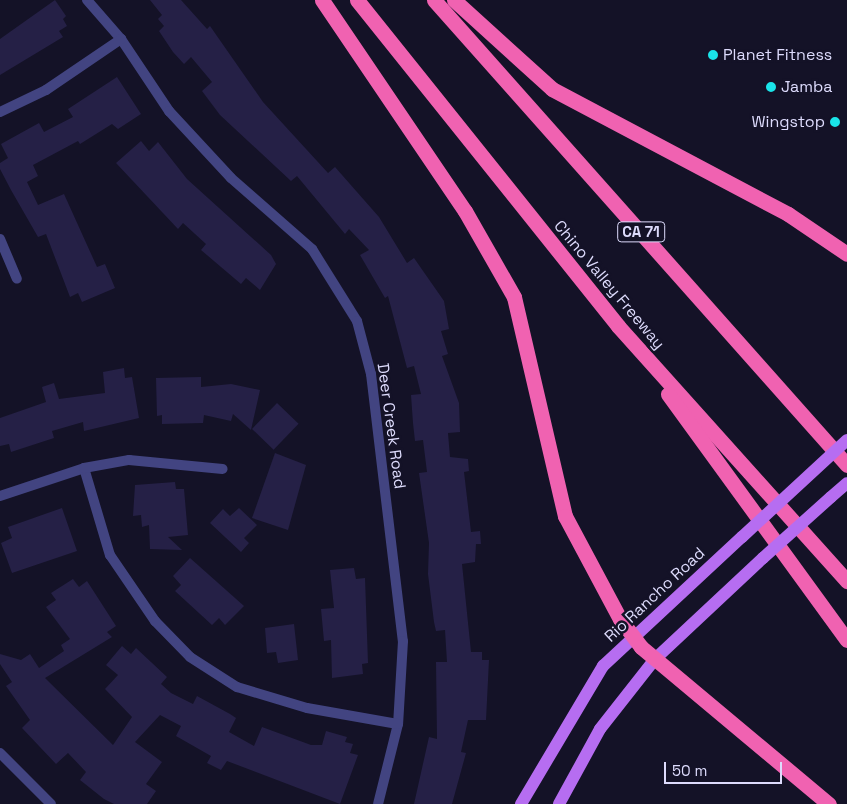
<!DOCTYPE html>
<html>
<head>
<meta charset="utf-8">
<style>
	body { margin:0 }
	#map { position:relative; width:847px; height:804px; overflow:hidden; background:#141227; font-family:"Space Grotesk",sans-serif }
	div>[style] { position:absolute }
	.building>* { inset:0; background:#252046; transform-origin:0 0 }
	.minor>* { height:10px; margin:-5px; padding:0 5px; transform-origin:5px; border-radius:5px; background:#424481 }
	.primary>* { height:12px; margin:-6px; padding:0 6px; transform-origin:6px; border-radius:6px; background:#b66df1 }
	.motorway>* { height:15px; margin:-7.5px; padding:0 7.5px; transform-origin:7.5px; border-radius:7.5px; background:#f062b1 }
	.primary-bridge>* { height:12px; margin:-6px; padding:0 6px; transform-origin:6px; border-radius:6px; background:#b66df1 }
	.dots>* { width:14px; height:14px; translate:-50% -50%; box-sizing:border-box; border:2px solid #141227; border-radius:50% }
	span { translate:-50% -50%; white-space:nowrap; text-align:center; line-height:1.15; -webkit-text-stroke:5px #141227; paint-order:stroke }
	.shield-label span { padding:1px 4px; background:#141227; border:1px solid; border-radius:4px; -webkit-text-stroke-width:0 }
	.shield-label { font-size:15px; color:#dddbfc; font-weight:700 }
	.poi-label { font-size:16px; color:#dddbfc }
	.left { translate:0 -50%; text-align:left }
	.right { translate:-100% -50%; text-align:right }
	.street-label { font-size:16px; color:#dddbfc }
	.scale { position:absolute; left:664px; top:762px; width:118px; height:22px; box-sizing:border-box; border:2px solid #dddbfc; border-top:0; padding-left:6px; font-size:15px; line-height:18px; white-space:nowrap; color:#dddbfc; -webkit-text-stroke:4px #141227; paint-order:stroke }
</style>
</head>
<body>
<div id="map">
	<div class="building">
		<i style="clip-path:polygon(55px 0,66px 16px,63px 19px,67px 26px,59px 31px,63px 37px,0 75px,0 39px)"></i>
		<i style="clip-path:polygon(150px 0,181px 0,207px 29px,210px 26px,263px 102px,328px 173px,335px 167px,379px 217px,407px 263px,414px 258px,444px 301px,449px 329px,441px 331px,448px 354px,442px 356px,459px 403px,460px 432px,448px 433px,450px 457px,468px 459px,469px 471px,464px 472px,471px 532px,480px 531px,481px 544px,476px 544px,475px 562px,462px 564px,471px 652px,482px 652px,482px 660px,489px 660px,486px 720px,468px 720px,461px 752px,466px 753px,452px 804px,414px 804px,429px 737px,437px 739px,436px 662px,447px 662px,445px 630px,436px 631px,434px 622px,428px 574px,429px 543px,419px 473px,427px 472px,423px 440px,415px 441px,413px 423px,411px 395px,421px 394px,414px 366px,407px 368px,388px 296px,385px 298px,360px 255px,369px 250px,349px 229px,345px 234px,297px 176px,291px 181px,220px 115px,202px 91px,212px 82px,191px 57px,184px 64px,173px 52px,159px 31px,164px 26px,158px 19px,162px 15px)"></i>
		<i style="clip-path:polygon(117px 77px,141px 114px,118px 129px,112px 124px,80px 144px,78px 141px,33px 165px,38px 176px,27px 182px,38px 205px,64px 194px,97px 267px,105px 264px,115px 288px,82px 302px,78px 293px,70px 297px,46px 234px,38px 237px,11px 190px,0 169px,0 163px,8px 158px,1px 144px,39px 123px,44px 132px,73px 117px,68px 109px)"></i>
		<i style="clip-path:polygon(141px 141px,149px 151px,158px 142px,187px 179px,271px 255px,276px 264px,260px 290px,246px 278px,241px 284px,201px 250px,206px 244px,183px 223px,178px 229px,116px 163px)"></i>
		<i style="clip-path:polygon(124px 368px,125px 378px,132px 377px,139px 418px,84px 431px,83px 422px,52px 431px,54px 438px,11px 452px,9px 444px,0 446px,0 418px,46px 402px,42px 387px,54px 383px,59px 399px,105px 393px,103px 372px)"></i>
		<i style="clip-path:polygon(201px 377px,201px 387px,231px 384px,260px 390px,251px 430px,233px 414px,231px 421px,204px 415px,203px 423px,162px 424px,162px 415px,157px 416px,156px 378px)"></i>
		<i style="left:277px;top:403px;width:30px;height:36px;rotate:44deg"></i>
		<i style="clip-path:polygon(275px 453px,306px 465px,288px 530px,252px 518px)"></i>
		<i style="clip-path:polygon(175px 482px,176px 489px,184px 489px,188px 535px,168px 537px,182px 550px,150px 549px,149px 525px,142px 527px,141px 515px,133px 516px,135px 485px)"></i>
		<i style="clip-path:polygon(62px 508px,77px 551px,12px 573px,1px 543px,12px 538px,8px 527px)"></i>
		<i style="clip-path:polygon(239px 508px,257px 525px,244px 538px,249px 543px,241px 552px,210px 523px,223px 509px,230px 516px)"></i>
		<i style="clip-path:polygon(190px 558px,244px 606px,225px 625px,219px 618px,212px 625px,175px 591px,181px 585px,173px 576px)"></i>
		<i style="clip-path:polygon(354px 568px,356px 579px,365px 578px,368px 663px,362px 664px,363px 674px,332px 678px,331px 640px,324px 641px,321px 609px,334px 608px,330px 570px)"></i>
		<i style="clip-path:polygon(73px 579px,79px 587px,87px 581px,116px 626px,107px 632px,112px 637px,45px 678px,113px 745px,132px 717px,105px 689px,118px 675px,106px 665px,122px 646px,131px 654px,136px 648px,167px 677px,161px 684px,171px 693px,193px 704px,197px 696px,230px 714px,236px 718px,229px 732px,254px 746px,262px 727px,311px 745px,322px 745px,326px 731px,347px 737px,345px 742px,353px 744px,350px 753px,358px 755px,340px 804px,227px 761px,221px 770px,207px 763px,211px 756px,176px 736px,181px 726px,160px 715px,135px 742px,162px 762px,146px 784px,156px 791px,147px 804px,114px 804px,104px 799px,80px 780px,86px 772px,68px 753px,56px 764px,22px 728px,30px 720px,6px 686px,12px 682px,0 664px,0 654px,21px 660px,30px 654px,39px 668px,64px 651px,61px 645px,70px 639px,46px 607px,56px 600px,51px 593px)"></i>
		<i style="clip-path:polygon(294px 624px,298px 660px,278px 663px,276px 652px,267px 653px,265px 628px)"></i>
	</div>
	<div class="minor">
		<i style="left:87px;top:0;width:52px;rotate:48.9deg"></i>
		<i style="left:121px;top:39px;width:87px;rotate:56.3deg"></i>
		<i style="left:169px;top:111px;width:91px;rotate:47.2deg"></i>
		<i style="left:231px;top:178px;width:108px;rotate:41.2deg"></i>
		<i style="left:312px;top:249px;width:85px;rotate:58deg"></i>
		<i style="left:357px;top:321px;width:55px;rotate:75.2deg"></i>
		<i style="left:371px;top:374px;width:269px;rotate:83.2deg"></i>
		<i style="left:403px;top:641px;width:83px;rotate:93.4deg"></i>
		<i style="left:398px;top:724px;width:82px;rotate:104deg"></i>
		<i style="left:0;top:112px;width:51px;rotate:-25.6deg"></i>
		<i style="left:46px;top:90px;width:91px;rotate:-34.2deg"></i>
		<i style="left:0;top:239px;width:43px;rotate:67deg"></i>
		<i style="left:84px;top:468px;width:91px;rotate:73.4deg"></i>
		<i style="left:110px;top:555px;width:80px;rotate:55.7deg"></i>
		<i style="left:155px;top:621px;width:50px;rotate:45.8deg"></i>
		<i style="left:190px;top:657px;width:56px;rotate:32.6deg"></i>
		<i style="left:237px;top:687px;width:73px;rotate:16.7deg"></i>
		<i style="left:307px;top:708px;width:92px;rotate:10deg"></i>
		<i style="left:0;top:496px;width:89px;rotate:-18.4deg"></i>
		<i style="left:84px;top:468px;width:46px;rotate:-10.1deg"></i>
		<i style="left:129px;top:460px;width:94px;rotate:5.5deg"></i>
		<i style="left:0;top:753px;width:72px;rotate:45deg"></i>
	</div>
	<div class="primary">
		<i style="left:831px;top:497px;width:21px;rotate:-41deg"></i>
		<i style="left:521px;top:804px;width:161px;rotate:-59.3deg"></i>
		<i style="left:603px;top:666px;width:190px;rotate:-42.9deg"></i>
		<i style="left:559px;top:804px;width:85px;rotate:-61.3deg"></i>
		<i style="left:600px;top:729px;width:89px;rotate:-51.8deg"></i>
		<i style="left:655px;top:659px;width:148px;rotate:-43.1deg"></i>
	</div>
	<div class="motorway">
		<i style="left:322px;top:0;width:255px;rotate:55.9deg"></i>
		<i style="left:465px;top:211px;width:99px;rotate:60.3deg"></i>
		<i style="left:514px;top:297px;width:225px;rotate:76.9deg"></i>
		<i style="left:565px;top:516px;width:117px;rotate:61.9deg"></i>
		<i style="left:620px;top:619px;width:35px;rotate:53deg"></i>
		<i style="left:641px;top:647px;width:245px;rotate:39.9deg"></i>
		<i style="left:357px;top:0;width:418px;rotate:51.3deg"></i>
		<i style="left:618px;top:326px;width:343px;rotate:48.1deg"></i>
		<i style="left:434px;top:0;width:622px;rotate:48.39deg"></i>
		<i style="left:454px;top:0;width:132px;rotate:42.2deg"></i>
		<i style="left:552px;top:89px;width:267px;rotate:27.9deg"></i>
		<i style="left:788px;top:214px;width:71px;rotate:34.1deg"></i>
		<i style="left:668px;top:394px;width:304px;rotate:54deg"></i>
	</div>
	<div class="primary-bridge">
		<i style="left:742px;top:537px;width:143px;rotate:-42.7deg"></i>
		<i style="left:763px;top:558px;width:91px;rotate:-41.9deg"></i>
	</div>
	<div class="dots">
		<i style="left:713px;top:55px;background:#1ae4e9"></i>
		<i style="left:771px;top:87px;background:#1ae4e9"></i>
		<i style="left:835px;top:122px;background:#1ae4e9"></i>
	</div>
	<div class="shield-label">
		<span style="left:641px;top:232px">CA 71</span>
	</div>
	<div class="poi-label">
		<span class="left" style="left:723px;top:55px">Planet Fitness</span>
		<span class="left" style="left:781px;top:87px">Jamba</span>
		<span class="right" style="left:825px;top:122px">Wingstop</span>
	</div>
	<div class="street-label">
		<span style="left:609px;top:285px;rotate:50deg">Chino Valley Freeway</span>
		<span style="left:391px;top:426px;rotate:82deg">Deer Creek Road</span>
		<span style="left:655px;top:595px;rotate:-43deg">Rio Rancho Road</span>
	</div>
	<div class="scale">50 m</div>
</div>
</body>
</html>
